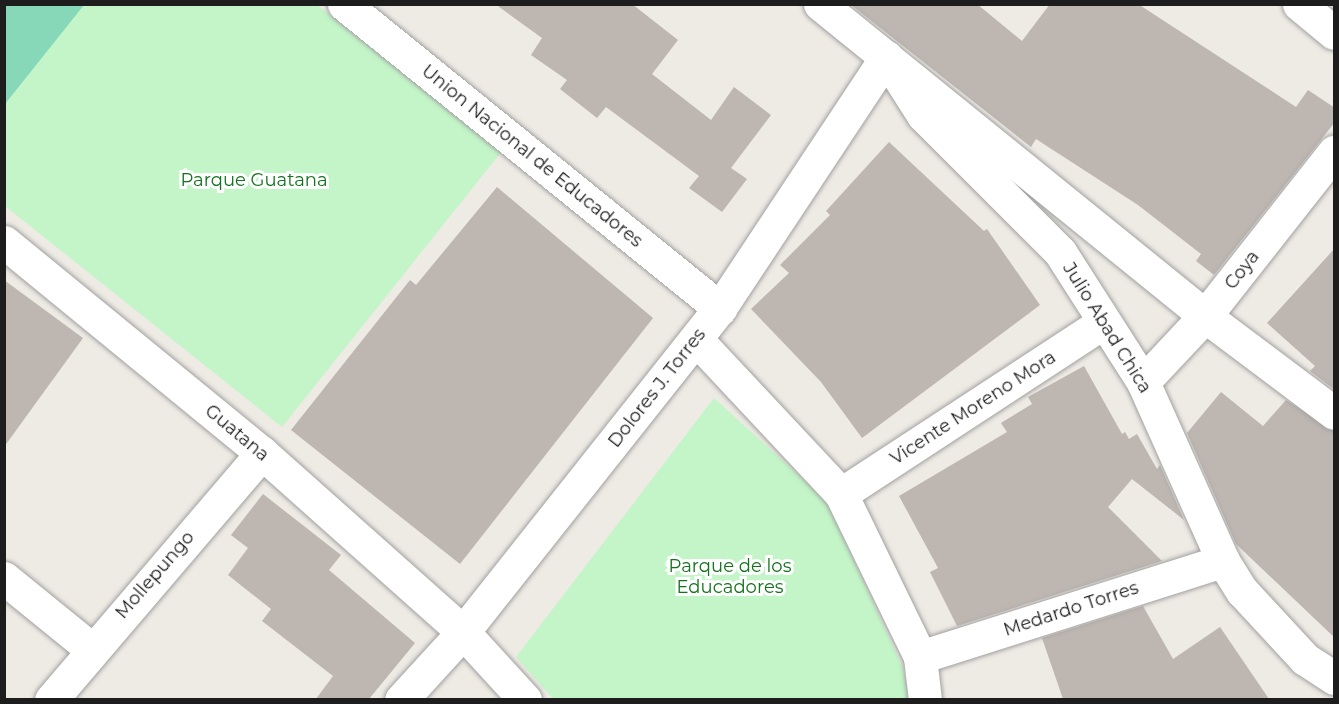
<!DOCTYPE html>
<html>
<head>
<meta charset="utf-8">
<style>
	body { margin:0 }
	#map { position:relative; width:1339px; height:704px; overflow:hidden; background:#eeeae4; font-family:Montserrat,sans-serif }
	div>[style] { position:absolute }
	.park>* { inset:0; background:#c3f5c8 }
	.pitch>* { inset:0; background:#86d8b9 }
	.building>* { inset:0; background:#beb6b0 }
	.roads { filter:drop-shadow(0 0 2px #a1a1a1) drop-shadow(0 0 2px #a1a1a1) }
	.minor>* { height:33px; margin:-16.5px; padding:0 16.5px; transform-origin:16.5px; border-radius:16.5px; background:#fff }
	span { translate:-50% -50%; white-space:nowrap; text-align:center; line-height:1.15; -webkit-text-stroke:6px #fff; paint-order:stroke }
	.street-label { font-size:18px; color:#1d1d1d }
	.park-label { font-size:18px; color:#13731c }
	.frame { position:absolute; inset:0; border:6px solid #1d1d1d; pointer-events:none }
</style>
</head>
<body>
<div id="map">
	<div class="park">
		<i style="clip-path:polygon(4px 5px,317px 5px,502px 151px,282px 427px,5px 206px)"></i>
		<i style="clip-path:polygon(714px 398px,827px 501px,902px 666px,911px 699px,553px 699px,516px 657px)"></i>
	</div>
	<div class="pitch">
		<i style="clip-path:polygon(5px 4px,84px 5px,5px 104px,4px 5px)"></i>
	</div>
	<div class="building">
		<i style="clip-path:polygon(495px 4px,632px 4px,678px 40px,652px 74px,711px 120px,734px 87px,771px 115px,731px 168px,747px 179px,722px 212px,689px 188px,699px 176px,606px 107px,597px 118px,560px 89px,567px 80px,531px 55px,542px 38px)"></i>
		<i style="clip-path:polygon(850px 4px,977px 4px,1022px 41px,1050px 4px,1138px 4px,1296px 107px,1308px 90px,1335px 108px,1335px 122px,1214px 275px,1196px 261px,1201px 254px,1138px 205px,1036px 139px,1031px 147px)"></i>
		<i style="clip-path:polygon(889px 142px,984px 231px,987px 229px,1040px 305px,862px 438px,821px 382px,751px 309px,789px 273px,780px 265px,830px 215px,826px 211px)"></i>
		<i style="clip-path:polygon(497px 187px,653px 318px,460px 564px,291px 430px,410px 280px,416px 285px)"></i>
		<i style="clip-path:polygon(1335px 248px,1335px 390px,1310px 371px,1315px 366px,1267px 323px)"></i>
		<i style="clip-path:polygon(4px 280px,83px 338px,4px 447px)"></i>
		<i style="clip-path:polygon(1084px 366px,1122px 434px,1125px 432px,1129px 439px,1137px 434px,1157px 469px,1160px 465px,1184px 520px,1132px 479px,1108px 507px,1162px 561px,957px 626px,930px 572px,938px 568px,899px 496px,1007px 432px,1001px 423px,1032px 404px,1028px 397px)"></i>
		<i style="clip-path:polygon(1221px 392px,1263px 426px,1286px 400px,1335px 431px,1335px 638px,1236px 544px,1187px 433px)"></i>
		<i style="clip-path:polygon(263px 494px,341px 555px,329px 570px,415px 643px,369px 699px,316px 699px,333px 676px,262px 621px,271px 609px,228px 575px,248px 548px,231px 535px)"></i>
		<i style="clip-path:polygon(1143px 606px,1173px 659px,1220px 627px,1269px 699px,1063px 699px,1042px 638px)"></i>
	</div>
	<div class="roads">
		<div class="minor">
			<i style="left:344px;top:4px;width:484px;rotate:39deg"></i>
			<i style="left:820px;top:4px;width:496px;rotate:39deg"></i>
			<i style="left:1205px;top:316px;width:161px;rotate:36.9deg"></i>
			<i style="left:1299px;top:4px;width:45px;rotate:39.6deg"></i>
			<i style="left:886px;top:57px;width:69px;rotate:57.5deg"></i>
			<i style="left:923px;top:115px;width:194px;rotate:45deg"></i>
			<i style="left:1060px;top:252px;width:154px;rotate:57.4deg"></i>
			<i style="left:1143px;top:382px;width:196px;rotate:65.9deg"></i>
			<i style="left:1223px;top:561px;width:36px;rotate:58deg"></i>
			<i style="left:1242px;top:591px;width:93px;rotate:47.2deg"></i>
			<i style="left:1305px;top:659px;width:35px;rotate:33deg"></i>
			<i style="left:4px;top:242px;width:333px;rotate:39.3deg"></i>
			<i style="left:262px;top:453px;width:269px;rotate:41.7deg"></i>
			<i style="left:463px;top:632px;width:92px;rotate:47.6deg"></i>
			<i style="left:696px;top:339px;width:212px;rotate:46.9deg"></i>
			<i style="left:841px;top:494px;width:181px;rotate:64.1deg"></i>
			<i style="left:920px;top:657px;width:43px;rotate:83.4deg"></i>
			<i style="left:1143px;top:382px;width:91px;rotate:-46.8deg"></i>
			<i style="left:1205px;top:316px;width:209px;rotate:-51.8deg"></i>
			<i style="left:841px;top:494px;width:314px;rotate:-33.2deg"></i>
			<i style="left:4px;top:578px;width:111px;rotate:39.1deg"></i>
			<i style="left:920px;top:657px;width:318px;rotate:-17.6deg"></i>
			<i style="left:51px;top:700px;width:325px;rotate:-49.5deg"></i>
			<i style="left:401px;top:700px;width:92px;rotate:-47.6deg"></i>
			<i style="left:463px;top:632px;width:414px;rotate:-51.6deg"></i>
			<i style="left:720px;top:308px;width:301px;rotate:-56.5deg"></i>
		</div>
	</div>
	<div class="street-label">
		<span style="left:532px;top:156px;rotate:39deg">Union Nacional de Educadores</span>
		<span style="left:1242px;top:270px;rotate:-52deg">Coya</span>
		<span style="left:1107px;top:328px;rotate:58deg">Julio Abad Chica</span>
		<span style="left:657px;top:388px;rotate:-52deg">Dolores J. Torres</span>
		<span style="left:973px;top:408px;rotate:-33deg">Vicente Moreno Mora</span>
		<span style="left:237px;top:433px;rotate:40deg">Guatana</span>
		<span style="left:155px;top:575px;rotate:-49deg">Mollepungo</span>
		<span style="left:1071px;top:609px;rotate:-18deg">Medardo Torres</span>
	</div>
	<div class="park-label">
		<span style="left:254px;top:180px">Parque Guatana</span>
		<span style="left:730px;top:577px">Parque de los<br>Educadores</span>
	</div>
	<div class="frame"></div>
</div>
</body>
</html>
